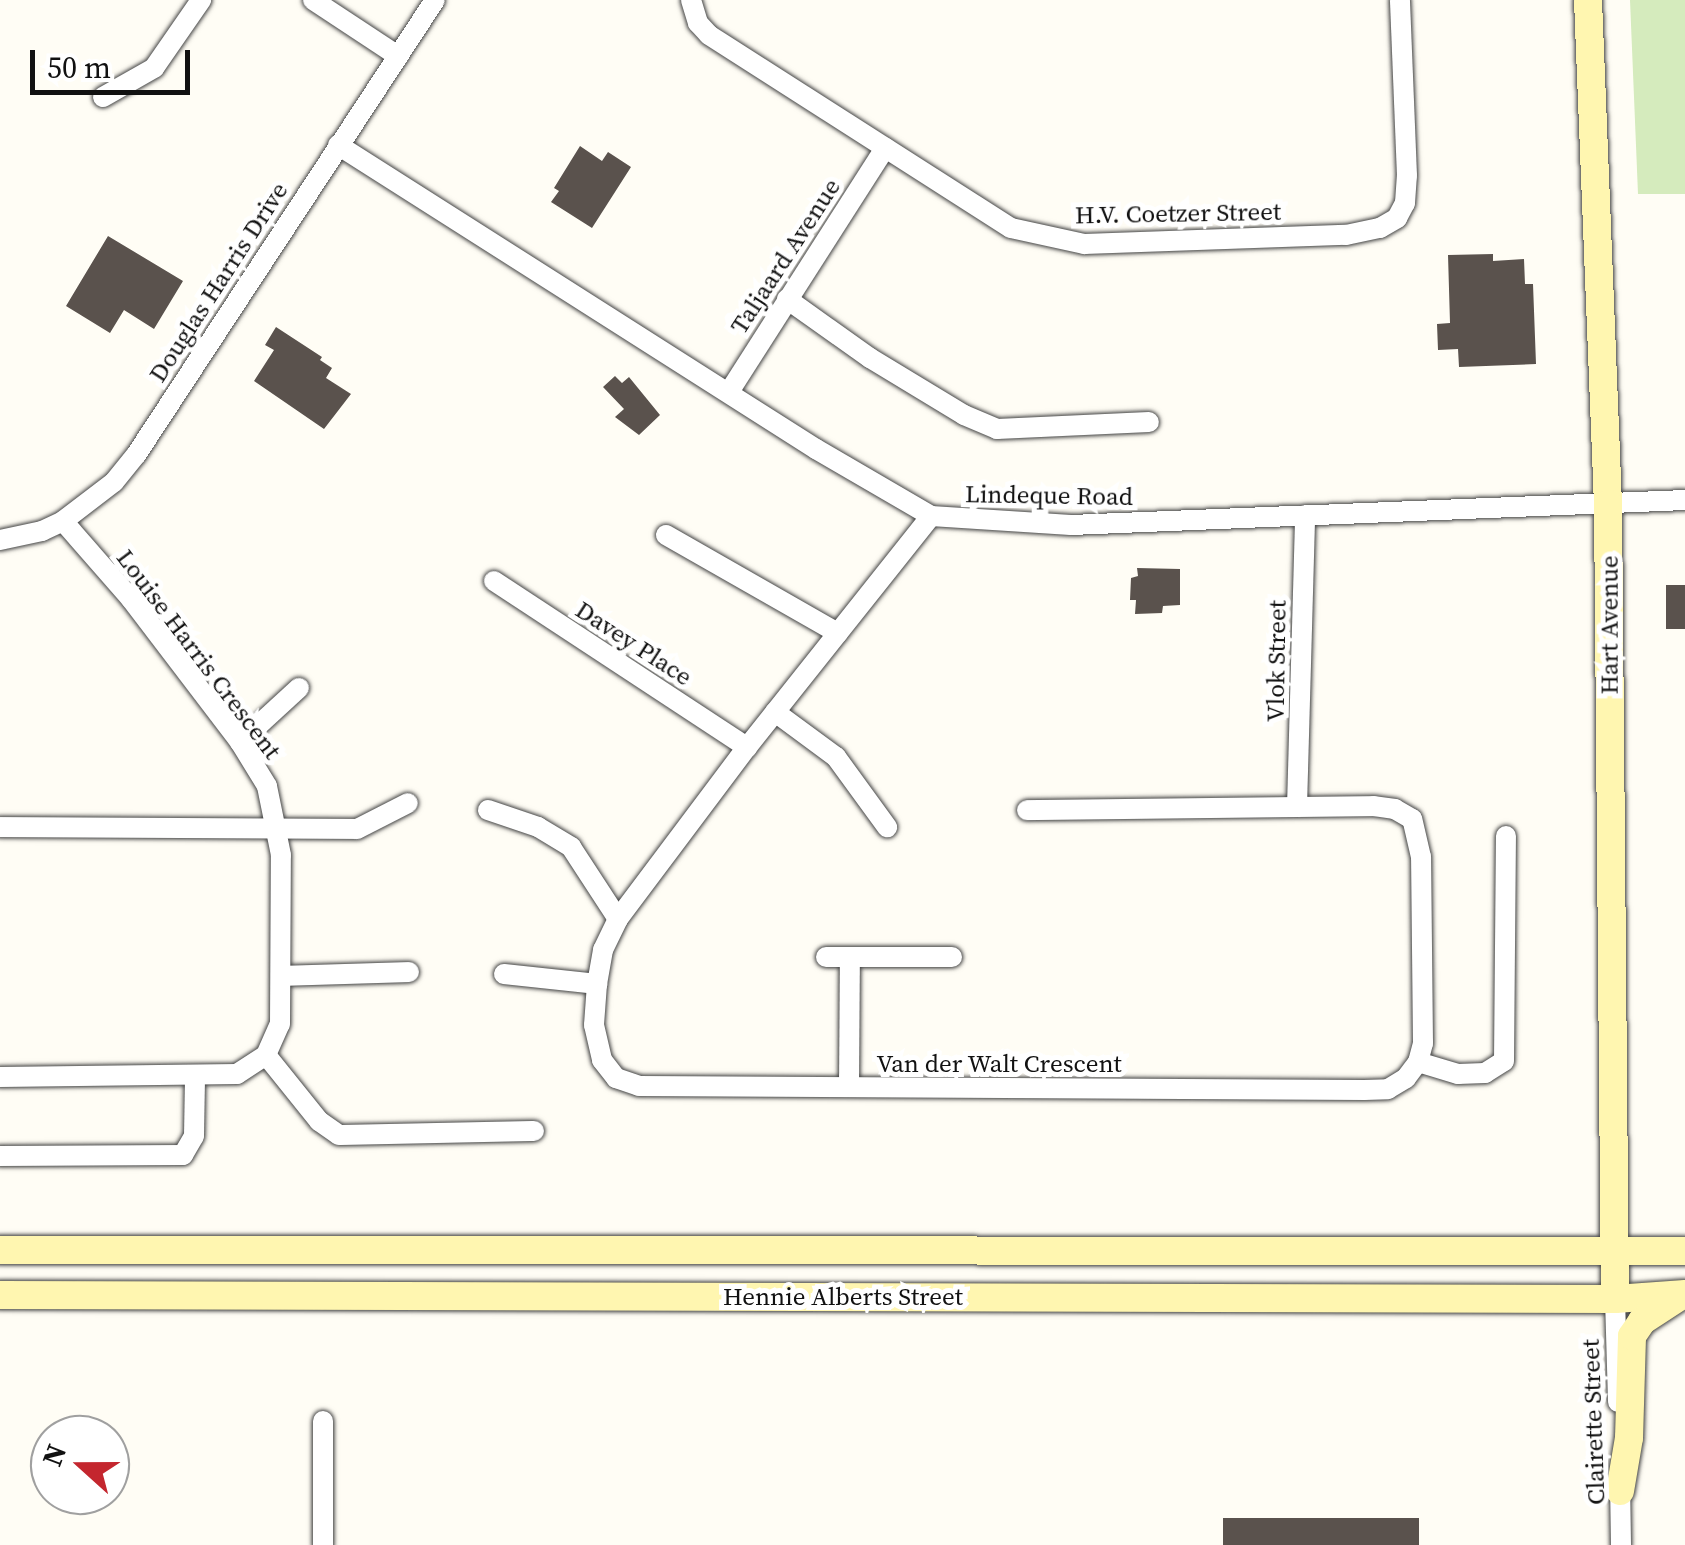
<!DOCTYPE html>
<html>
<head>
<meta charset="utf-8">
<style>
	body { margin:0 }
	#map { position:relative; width:1685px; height:1545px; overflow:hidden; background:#fffdf5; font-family:"Source Serif 4",serif }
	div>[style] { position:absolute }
	.green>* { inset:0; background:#d5ebbd }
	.building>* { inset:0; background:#5a524d; transform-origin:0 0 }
	.roads { filter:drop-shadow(0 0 2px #444) drop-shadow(0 0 2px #444) }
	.street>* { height:20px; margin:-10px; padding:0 10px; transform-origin:10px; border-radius:10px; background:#fff }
	.secondary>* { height:28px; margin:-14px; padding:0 14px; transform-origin:14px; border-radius:14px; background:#fff6b0 }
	span { translate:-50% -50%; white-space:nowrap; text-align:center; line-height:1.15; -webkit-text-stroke:10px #fff; paint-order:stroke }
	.street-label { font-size:25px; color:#111 }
	.north { position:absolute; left:30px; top:1415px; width:100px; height:100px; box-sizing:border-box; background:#fff; border:2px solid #a0a0a0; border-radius:50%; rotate:291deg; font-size:28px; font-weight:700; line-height:40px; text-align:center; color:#111 }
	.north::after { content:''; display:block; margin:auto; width:35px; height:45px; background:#c4262e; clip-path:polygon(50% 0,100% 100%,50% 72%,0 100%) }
	.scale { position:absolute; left:30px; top:50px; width:160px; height:45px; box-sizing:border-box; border:5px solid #111; border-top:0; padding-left:12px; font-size:30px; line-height:35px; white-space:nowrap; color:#111; -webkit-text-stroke:8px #fff; paint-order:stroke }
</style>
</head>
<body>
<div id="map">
	<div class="green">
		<i style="clip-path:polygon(1630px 0,1685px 0,1685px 194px,1638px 194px)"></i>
	</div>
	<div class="building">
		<i style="clip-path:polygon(580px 146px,602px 161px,608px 152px,631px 167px,592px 228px,551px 202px,559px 191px,554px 188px)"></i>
		<i style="clip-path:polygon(108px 236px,183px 281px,154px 329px,124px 310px,110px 333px,66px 306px)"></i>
		<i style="clip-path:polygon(1493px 254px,1493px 261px,1524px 259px,1525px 284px,1533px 284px,1536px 364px,1459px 367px,1458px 349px,1438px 350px,1437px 324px,1450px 323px,1448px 255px)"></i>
		<i style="clip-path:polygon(276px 327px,322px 357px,320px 360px,332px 368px,326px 378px,351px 394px,324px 429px,254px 381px,274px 350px,265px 345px)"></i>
		<i style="clip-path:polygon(615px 376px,622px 383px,629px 377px,660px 415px,639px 435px,615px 417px,624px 409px,603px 387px)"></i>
		<i style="clip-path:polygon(1137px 568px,1180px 569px,1180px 605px,1163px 606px,1162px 613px,1135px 614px,1136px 600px,1130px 600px,1131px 578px,1138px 576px)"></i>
		<i style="left:1666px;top:585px;width:19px;height:44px"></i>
		<i style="left:1223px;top:1518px;width:196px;height:27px"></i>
	</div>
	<div class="roads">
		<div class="street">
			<i style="left:313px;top:0;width:102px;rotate:33.4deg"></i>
			<i style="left:691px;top:0;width:24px;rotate:73deg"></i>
			<i style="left:698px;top:23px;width:16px;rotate:47deg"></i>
			<i style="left:709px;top:35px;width:358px;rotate:32.6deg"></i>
			<i style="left:1011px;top:228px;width:75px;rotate:12.4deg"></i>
			<i style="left:1084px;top:244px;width:262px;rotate:-2deg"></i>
			<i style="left:1346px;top:235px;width:35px;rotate:-12deg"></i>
			<i style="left:1380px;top:228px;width:20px;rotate:-30deg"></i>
			<i style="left:1397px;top:218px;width:17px;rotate:-62deg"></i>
			<i style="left:1405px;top:203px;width:27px;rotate:-86deg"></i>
			<i style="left:1407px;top:176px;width:176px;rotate:-92.3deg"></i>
			<i style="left:103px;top:97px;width:59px;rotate:-29.6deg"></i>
			<i style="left:154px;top:68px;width:83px;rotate:-55.3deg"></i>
			<i style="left:338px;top:145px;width:566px;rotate:32.46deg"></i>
			<i style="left:816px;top:449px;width:133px;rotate:30.2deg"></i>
			<i style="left:931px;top:516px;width:140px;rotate:3.7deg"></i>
			<i style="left:1071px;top:525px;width:615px;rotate:-2.33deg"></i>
			<i style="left:787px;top:299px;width:102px;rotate:35.4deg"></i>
			<i style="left:870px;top:358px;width:110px;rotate:31.2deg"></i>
			<i style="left:964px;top:415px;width:36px;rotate:23deg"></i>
			<i style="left:997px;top:429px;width:152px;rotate:-2.6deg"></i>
			<i style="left:729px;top:392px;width:290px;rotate:-57.4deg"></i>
			<i style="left:931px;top:516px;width:295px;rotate:128.5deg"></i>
			<i style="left:747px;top:747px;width:215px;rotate:126.9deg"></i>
			<i style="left:618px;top:919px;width:34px;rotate:116deg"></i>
			<i style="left:603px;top:950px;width:35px;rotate:100deg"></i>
			<i style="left:597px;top:984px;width:41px;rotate:94.2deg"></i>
			<i style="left:594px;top:1025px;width:36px;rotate:77deg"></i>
			<i style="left:602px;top:1060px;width:23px;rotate:52deg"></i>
			<i style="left:616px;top:1078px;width:24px;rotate:19deg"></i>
			<i style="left:639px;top:1086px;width:725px;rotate:0.32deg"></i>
			<i style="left:1364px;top:1090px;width:24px;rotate:-2deg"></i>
			<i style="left:1388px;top:1089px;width:21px;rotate:-31deg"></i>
			<i style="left:1406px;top:1078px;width:20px;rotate:-53deg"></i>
			<i style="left:1418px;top:1062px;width:20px;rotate:-75deg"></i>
			<i style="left:1423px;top:1043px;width:186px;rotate:-90.6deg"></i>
			<i style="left:1421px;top:857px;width:39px;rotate:-103deg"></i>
			<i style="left:1412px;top:819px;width:20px;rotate:-150deg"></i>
			<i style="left:1395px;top:809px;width:21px;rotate:-172deg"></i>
			<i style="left:1374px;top:806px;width:347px;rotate:179.3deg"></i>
			<i style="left:666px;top:535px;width:198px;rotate:29.7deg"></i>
			<i style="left:0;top:540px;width:43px;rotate:-12.1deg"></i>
			<i style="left:42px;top:531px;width:23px;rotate:-25deg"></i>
			<i style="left:63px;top:521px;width:64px;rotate:-37.4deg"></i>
			<i style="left:114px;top:482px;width:35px;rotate:-51deg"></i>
			<i style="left:136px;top:455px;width:544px;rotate:-56.69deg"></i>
			<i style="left:494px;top:581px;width:303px;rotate:33.3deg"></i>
			<i style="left:775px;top:712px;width:76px;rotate:36.4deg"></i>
			<i style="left:836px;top:757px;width:87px;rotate:53.9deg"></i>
			<i style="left:240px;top:742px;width:80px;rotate:-42.5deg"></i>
			<i style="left:1297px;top:807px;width:292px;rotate:-88.4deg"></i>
			<i style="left:488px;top:810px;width:53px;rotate:18.8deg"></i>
			<i style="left:538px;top:827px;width:39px;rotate:31deg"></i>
			<i style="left:571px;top:847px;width:86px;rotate:56.9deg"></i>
			<i style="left:0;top:827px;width:357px;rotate:0.3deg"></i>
			<i style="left:357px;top:829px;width:57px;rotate:-27deg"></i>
			<i style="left:826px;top:957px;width:126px"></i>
			<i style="left:504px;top:974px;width:94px;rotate:6.1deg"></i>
			<i style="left:281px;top:976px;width:128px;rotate:-1.8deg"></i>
			<i style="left:266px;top:1055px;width:85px;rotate:51.2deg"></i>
			<i style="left:319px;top:1121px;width:24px;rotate:35deg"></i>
			<i style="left:339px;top:1135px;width:195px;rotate:-1.2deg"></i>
			<i style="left:1418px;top:1062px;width:42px;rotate:16.7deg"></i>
			<i style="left:1458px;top:1074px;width:27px;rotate:-2deg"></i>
			<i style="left:1485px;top:1073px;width:22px;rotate:-32deg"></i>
			<i style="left:1504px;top:1061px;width:225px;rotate:-89.5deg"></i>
			<i style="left:0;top:1077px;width:237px;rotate:-0.7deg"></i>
			<i style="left:237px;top:1074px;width:35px;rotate:-33deg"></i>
			<i style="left:266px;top:1055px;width:34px;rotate:-66deg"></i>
			<i style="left:280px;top:1024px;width:169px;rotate:-89.7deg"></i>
			<i style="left:281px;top:855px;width:70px;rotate:-101.5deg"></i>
			<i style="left:267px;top:786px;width:52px;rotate:-121.5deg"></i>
			<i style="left:240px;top:742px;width:180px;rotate:-127.3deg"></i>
			<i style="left:131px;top:599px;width:103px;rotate:-131.1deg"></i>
			<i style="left:849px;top:1087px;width:130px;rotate:-89.6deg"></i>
			<i style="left:0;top:1156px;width:183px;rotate:-0.3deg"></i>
			<i style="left:183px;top:1155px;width:22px;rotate:-60deg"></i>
			<i style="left:194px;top:1136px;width:59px;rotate:-89deg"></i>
			<i style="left:1615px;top:1299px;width:103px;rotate:88.3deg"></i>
			<i style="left:323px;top:1421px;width:124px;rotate:90deg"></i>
			<i style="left:1620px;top:1481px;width:64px;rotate:89.1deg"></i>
		</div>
		<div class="secondary">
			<i style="left:1588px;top:0;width:504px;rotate:87.73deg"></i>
			<i style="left:1608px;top:504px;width:795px;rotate:89.5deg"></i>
			<i style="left:0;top:1250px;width:1685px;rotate:0.03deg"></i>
			<i style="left:0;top:1295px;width:1615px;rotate:0.14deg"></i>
			<i style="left:1615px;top:1299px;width:70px;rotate:-4.1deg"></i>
			<i style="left:1620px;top:1491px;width:54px;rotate:-80.4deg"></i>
			<i style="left:1629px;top:1438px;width:102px;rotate:-88.3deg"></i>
			<i style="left:1632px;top:1336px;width:18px;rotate:-56deg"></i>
			<i style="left:1642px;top:1321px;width:48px;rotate:-33deg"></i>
		</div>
	</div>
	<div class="street-label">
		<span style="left:1178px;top:213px;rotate:-1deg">H.V. Coetzer Street</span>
		<span style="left:785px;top:256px;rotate:-57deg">Taljaard Avenue</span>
		<span style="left:218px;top:282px;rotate:-57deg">Douglas Harris Drive</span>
		<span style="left:1049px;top:495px;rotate:1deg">Lindeque Road</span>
		<span style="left:1609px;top:625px;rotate:-90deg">Hart Avenue</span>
		<span style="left:634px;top:643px;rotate:33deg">Davey Place</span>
		<span style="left:199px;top:654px;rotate:53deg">Louise Harris Crescent</span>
		<span style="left:1276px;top:661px;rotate:-89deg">Vlok Street</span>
		<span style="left:999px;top:1063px">Van der Walt Crescent</span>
		<span style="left:843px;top:1296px">Hennie Alberts Street</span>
		<span style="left:1593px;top:1422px;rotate:-92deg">Clairette Street</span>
	</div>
	<div class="north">N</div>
	<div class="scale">50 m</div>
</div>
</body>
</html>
